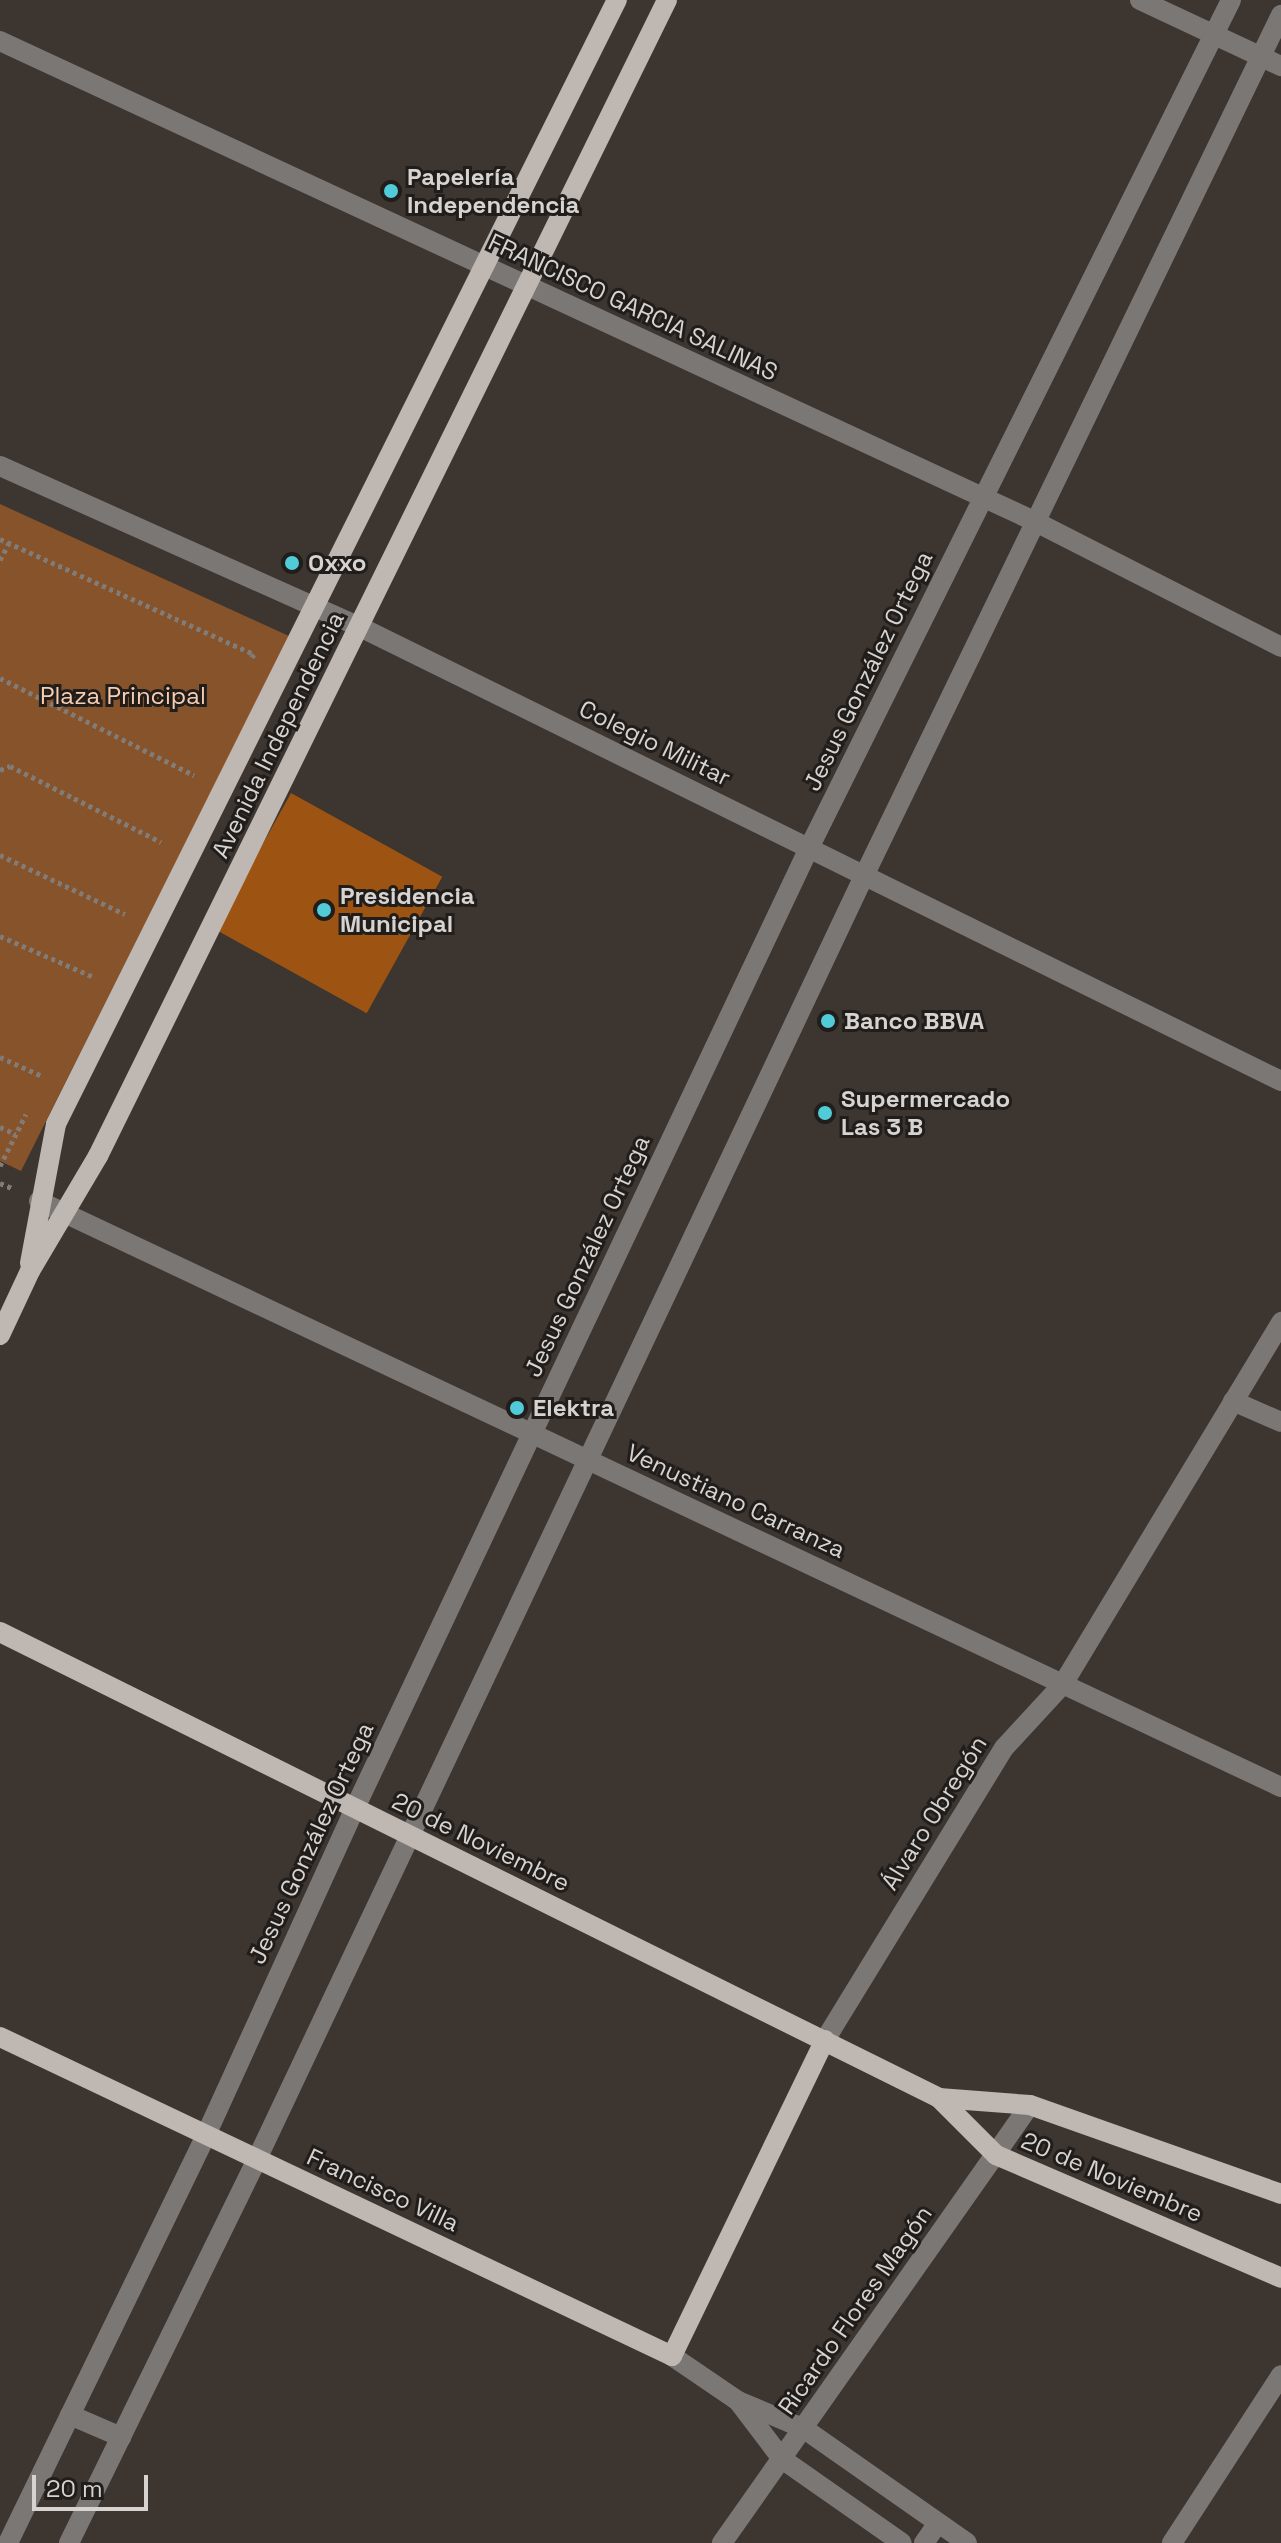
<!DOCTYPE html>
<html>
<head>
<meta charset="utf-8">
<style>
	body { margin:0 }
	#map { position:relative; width:1281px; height:2543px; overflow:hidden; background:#3c3530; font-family:"Space Grotesk",sans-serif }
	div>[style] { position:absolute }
	.green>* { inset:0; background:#87532b }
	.building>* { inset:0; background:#9d5413; transform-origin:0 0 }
	.path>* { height:5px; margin-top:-2.5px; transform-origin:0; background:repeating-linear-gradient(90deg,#817c77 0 4px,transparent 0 8px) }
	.minor>* { height:20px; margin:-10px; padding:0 10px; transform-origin:10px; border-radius:10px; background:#7a7775 }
	.major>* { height:20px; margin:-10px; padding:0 10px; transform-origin:10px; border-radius:10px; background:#beb7b2 }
	.dots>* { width:22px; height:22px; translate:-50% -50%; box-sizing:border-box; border:4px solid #201d1b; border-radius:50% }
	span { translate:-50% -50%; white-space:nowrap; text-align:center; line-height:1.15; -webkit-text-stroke:6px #201d1b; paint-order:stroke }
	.poi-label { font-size:24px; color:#d7d3d0; font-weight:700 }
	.left { translate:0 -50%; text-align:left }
	.street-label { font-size:24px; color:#d7d3d0 }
	.park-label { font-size:24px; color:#f7cdb1 }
	.scale { position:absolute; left:32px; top:2475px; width:116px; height:36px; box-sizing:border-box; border:4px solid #d7d3d0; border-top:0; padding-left:10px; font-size:24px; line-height:28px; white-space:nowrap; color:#d7d3d0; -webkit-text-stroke:6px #201d1b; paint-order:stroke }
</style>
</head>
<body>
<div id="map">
	<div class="green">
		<i style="clip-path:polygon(0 504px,289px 636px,21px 1171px,0 1161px)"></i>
	</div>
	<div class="building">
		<i style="left:291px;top:793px;width:173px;height:156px;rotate:29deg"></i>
	</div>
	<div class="path">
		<i style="left:0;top:539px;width:279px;rotate:24.4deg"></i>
		<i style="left:254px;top:654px;width:4px;rotate:124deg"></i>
		<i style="left:0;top:560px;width:19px;rotate:-62deg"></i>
		<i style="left:0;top:678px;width:217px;rotate:26.6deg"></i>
		<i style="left:0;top:770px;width:11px;rotate:-22deg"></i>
		<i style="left:10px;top:766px;width:169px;rotate:26.7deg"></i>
		<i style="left:0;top:855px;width:138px;rotate:25.3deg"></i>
		<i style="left:0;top:936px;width:103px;rotate:23.6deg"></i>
		<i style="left:0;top:1057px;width:48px;rotate:24.4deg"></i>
		<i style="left:0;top:1127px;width:17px;rotate:24deg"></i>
		<i style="left:0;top:1166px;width:58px;rotate:-63.4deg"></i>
		<i style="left:0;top:1183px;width:15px;rotate:23deg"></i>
	</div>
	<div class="minor">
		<i style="left:1140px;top:0;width:156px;rotate:25.1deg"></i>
		<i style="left:0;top:41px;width:1142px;rotate:24.9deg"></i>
		<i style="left:1036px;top:522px;width:275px;rotate:27deg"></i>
		<i style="left:0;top:466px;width:394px;rotate:24.1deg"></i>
		<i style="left:360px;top:627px;width:1027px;rotate:26.24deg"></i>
		<i style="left:39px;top:1201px;width:1373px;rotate:25.26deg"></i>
		<i style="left:1233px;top:1401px;width:52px;rotate:23.6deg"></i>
		<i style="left:825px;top:2040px;width:342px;rotate:-58.5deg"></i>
		<i style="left:1004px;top:1748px;width:87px;rotate:-47.3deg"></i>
		<i style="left:1063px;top:1684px;width:423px;rotate:-58.9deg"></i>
		<i style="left:672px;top:2356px;width:80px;rotate:34.3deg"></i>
		<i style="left:738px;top:2401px;width:70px;rotate:22.6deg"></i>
		<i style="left:803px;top:2428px;width:200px;rotate:35deg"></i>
		<i style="left:738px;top:2401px;width:73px;rotate:52.8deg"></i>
		<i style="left:782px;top:2459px;width:146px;rotate:35deg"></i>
		<i style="left:70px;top:2415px;width:56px;rotate:23.3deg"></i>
		<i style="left:8px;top:2543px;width:454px;rotate:-64.1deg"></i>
		<i style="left:206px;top:2135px;width:359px;rotate:-65.5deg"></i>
		<i style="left:355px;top:1808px;width:1062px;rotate:-64.69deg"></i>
		<i style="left:809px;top:848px;width:947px;rotate:-63.54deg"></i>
		<i style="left:69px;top:2543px;width:428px;rotate:-63.9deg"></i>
		<i style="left:257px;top:2159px;width:1419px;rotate:-64.68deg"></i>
		<i style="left:864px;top:876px;width:957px;rotate:-64.16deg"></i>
		<i style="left:722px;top:2543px;width:535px;rotate:-54.89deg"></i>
		<i style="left:924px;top:2543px;width:24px;rotate:-55deg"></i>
		<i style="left:1172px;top:2543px;width:200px;rotate:-57deg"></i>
	</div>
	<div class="major">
		<i style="left:30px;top:1263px;width:141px;rotate:-79.4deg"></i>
		<i style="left:56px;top:1124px;width:1256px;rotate:-63.48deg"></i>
		<i style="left:0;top:1335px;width:71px;rotate:-64.9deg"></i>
		<i style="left:30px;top:1271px;width:134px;rotate:-59.4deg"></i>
		<i style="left:98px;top:1156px;width:1288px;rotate:-63.79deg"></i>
		<i style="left:0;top:1632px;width:1048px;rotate:26.39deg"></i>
		<i style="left:939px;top:2098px;width:81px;rotate:45deg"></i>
		<i style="left:996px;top:2155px;width:310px;rotate:23.3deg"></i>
		<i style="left:0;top:2037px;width:744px;rotate:25.39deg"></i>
		<i style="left:672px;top:2356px;width:351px;rotate:-64.2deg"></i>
		<i style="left:939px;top:2098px;width:91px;rotate:4.4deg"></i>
		<i style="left:1030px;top:2105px;width:266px;rotate:19.5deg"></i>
	</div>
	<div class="dots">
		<i style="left:391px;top:191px;background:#52cbd9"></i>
		<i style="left:292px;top:563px;background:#52cbd9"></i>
		<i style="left:324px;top:910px;background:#52cbd9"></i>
		<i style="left:828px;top:1021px;background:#52cbd9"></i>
		<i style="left:825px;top:1113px;background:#52cbd9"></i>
		<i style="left:517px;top:1408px;background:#52cbd9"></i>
	</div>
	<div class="poi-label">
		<span class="left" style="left:407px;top:191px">Papelería<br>Independencia</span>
		<span class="left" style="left:308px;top:563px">Oxxo</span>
		<span class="left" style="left:340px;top:910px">Presidencia<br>Municipal</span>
		<span class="left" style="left:844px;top:1021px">Banco BBVA</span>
		<span class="left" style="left:841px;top:1113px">Supermercado<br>Las 3 B</span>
		<span class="left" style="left:533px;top:1408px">Elektra</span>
	</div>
	<div class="street-label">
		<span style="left:633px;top:307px;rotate:25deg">FRANCISCO GARCIA SALINAS</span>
		<span style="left:868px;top:671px;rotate:-64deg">Jesus González Ortega</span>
		<span style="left:278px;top:735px;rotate:-64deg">Avenida Independencia</span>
		<span style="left:655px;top:743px;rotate:26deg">Colegio Militar</span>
		<span style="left:587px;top:1256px;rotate:-65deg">Jesus González Ortega</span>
		<span style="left:736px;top:1501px;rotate:25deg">Venustiano Carranza</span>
		<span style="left:934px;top:1813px;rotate:-58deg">Álvaro Obregón</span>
		<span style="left:481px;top:1842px;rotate:26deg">20 de Noviembre</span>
		<span style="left:311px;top:1843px;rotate:-65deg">Jesus González Ortega</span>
		<span style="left:1112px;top:2177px;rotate:23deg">20 de Noviembre</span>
		<span style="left:383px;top:2190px;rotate:25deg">Francisco Villa</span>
		<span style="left:855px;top:2310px;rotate:-55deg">Ricardo Flores Magón</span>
	</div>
	<div class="park-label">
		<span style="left:123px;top:696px">Plaza Principal</span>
	</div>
	<div class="scale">20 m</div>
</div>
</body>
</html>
